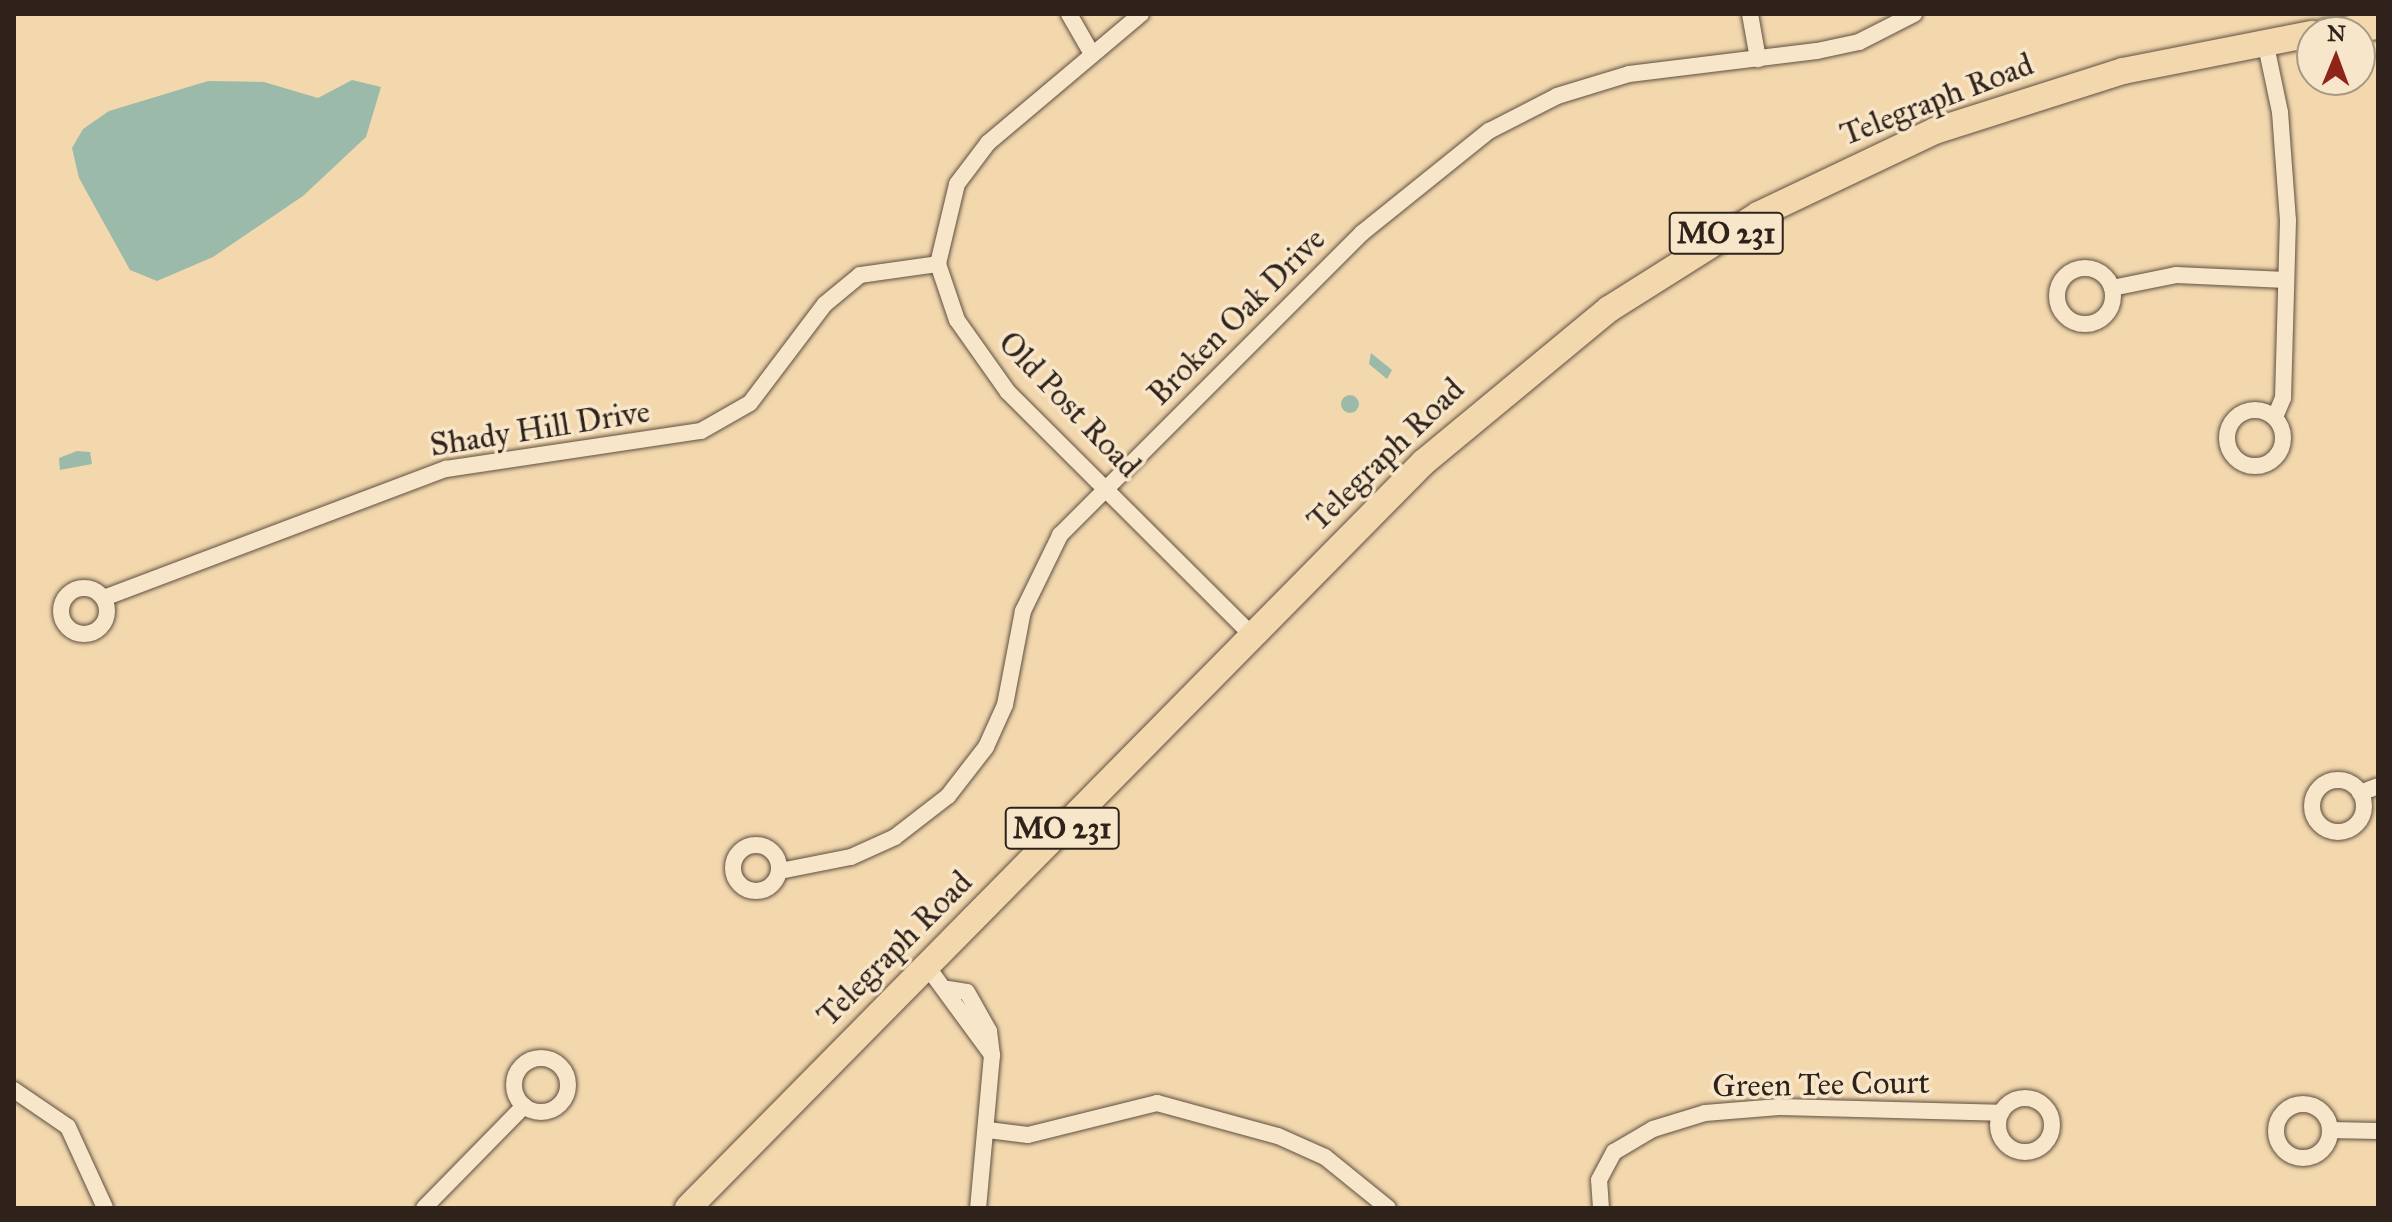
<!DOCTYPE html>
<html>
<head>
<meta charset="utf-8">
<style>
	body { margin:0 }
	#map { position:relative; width:2392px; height:1222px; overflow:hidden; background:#f3d8ae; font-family:"IM FELL Great Primer",serif }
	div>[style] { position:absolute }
	.water>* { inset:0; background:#9bbaaa }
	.round { border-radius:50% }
	.roads { filter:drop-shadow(0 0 2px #5f5040) drop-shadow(0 0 2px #5f5040) }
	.street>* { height:16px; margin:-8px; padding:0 8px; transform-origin:8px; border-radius:8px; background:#f7e6ca }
	.street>.ring { margin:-8px; padding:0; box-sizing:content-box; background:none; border:16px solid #f7e6ca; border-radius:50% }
	.primary>* { height:26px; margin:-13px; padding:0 13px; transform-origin:13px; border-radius:13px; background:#f3d8ae }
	span { translate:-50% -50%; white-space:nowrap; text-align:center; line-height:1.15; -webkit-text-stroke:7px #f7e6ca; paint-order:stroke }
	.shield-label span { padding:2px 6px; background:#f7e6ca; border:2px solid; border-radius:6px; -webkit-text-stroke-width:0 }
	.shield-label { font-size:30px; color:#2e221b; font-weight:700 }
	.street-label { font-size:32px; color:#2e221b }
	.frame { position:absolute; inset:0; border:16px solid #2e221b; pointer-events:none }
	.north { position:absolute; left:2296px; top:16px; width:80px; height:80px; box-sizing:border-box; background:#f7e6ca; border:2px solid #a79884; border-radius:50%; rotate:1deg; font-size:22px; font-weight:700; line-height:32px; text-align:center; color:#2e221b }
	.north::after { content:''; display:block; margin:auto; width:28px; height:36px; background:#8f2418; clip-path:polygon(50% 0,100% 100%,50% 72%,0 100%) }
</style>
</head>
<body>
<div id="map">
	<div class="water">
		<i style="clip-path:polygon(352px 80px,381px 87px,366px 137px,303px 196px,213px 257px,157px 281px,130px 270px,79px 178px,72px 148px,83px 129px,109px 111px,208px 81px,264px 82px,318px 98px)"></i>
		<i style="clip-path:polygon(1371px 353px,1392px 370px,1387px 379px,1369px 364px)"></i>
		<i class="round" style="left:1341px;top:395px;width:18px;height:18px"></i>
		<i style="clip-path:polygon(77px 451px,90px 452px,92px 464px,60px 470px,59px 458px)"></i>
	</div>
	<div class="roads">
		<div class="street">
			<i style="left:1069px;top:14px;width:46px;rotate:60.1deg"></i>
			<i style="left:1141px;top:14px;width:200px;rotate:139.9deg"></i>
			<i style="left:988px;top:143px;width:51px;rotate:127.1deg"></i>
			<i style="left:957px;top:184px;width:82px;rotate:103.4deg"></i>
			<i style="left:938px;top:264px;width:59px;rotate:71.3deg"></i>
			<i style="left:957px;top:320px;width:88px;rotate:54.7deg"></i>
			<i style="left:1008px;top:392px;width:344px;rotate:44.9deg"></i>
			<i style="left:1750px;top:14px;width:46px;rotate:79.9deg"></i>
			<i style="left:2265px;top:41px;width:73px;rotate:78.1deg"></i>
			<i style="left:2280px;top:112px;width:108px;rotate:85.8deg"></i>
			<i style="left:2288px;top:220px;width:178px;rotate:91.6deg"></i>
			<i style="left:2283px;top:398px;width:21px;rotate:113deg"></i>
			<i class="ring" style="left:2057px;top:268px;width:40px;height:40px"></i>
			<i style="left:2112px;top:288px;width:65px;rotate:-11.5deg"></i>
			<i style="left:2176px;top:275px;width:110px;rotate:2.6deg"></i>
			<i class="ring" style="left:2227px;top:410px;width:40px;height:40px"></i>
			<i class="ring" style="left:61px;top:588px;width:30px;height:30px"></i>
			<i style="left:104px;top:598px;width:366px;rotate:-20.7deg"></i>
			<i style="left:446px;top:469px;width:258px;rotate:-8.5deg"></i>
			<i style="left:701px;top:431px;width:56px;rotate:-29.7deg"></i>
			<i style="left:750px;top:403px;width:124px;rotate:-52.9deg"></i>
			<i style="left:825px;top:304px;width:45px;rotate:-39.6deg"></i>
			<i style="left:860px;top:275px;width:79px;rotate:-8deg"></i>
			<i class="ring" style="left:2312px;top:780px;width:36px;height:36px"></i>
			<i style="left:2360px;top:793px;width:19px;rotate:-21deg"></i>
			<i class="ring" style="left:733px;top:845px;width:30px;height:30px"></i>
			<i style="left:780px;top:871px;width:72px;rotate:-11.2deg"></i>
			<i style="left:851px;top:857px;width:48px;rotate:-24.4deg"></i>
			<i style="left:895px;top:837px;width:67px;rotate:-37.7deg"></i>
			<i style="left:948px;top:796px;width:62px;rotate:-52.2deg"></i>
			<i style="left:986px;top:747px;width:46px;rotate:-65.7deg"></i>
			<i style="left:1005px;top:705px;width:96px;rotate:-79.2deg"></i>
			<i style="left:1023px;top:611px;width:85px;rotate:-64deg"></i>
			<i style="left:1060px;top:535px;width:427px;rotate:-45deg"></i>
			<i style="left:1362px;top:233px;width:163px;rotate:-38.8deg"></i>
			<i style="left:1489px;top:131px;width:76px;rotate:-27.2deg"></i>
			<i style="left:1557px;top:96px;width:75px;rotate:-17deg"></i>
			<i style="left:1629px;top:74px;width:189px;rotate:-7deg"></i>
			<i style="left:1817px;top:51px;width:43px;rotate:-12.1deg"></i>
			<i style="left:1859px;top:42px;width:62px;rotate:-27deg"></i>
			<i style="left:926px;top:965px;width:112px;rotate:53.7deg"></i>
			<i style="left:992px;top:1055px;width:154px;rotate:95.2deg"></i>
			<i style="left:948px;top:989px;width:19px;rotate:9deg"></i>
			<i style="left:967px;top:992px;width:45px;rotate:60.6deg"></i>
			<i style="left:989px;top:1031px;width:24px;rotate:83deg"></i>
			<i class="ring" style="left:514px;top:1058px;width:38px;height:38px"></i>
			<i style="left:14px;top:1090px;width:65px;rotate:34.4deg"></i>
			<i style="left:68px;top:1127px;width:89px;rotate:65.4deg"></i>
			<i class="ring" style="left:1998px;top:1098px;width:38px;height:38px"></i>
			<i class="ring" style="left:2276px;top:1104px;width:38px;height:38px"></i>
			<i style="left:988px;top:1130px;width:40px;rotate:7.1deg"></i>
			<i style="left:1028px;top:1135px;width:133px;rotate:-13.9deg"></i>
			<i style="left:1157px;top:1103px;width:125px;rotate:15.3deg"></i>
			<i style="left:1278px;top:1136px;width:51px;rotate:24.1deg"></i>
			<i style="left:1325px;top:1157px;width:81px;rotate:39deg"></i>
			<i style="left:2330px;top:1130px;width:48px;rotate:1.2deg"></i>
			<i style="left:424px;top:1208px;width:143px;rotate:-45.6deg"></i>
			<i style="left:1601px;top:1208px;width:28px;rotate:-94deg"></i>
			<i style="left:1599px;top:1180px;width:32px;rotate:-62deg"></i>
			<i style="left:1614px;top:1152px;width:45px;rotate:-30.5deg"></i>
			<i style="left:1653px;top:1129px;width:54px;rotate:-17.1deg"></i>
			<i style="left:1705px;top:1113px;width:74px;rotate:-4.6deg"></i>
			<i style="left:1779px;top:1107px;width:222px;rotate:1.5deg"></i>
		</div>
		<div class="primary">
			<i style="left:2326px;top:32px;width:52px;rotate:-6.6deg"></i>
			<i style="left:688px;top:1208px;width:1048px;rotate:-45.39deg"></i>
			<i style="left:1424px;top:462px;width:240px;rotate:-39.6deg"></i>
			<i style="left:1609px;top:309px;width:176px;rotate:-32.2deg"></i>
			<i style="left:1758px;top:215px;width:196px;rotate:-25.4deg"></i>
			<i style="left:1935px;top:131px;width:197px;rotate:-17.7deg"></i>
			<i style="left:2123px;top:71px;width:193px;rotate:-11.1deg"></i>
		</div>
	</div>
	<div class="shield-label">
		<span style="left:1726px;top:233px">MO 231</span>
		<span style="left:1062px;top:828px">MO 231</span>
	</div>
	<div class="street-label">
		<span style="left:1937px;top:100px;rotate:-21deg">Telegraph Road</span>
		<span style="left:1237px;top:317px;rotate:-45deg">Broken Oak Drive</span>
		<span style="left:1069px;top:405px;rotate:46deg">Old Post Road</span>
		<span style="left:540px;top:429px;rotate:-9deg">Shady Hill Drive</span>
		<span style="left:1386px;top:455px;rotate:-44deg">Telegraph Road</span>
		<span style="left:895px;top:949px;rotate:-45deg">Telegraph Road</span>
		<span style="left:1821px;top:1085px;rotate:-1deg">Green Tee Court</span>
	</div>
	<div class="frame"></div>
	<div class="north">N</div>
</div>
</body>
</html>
